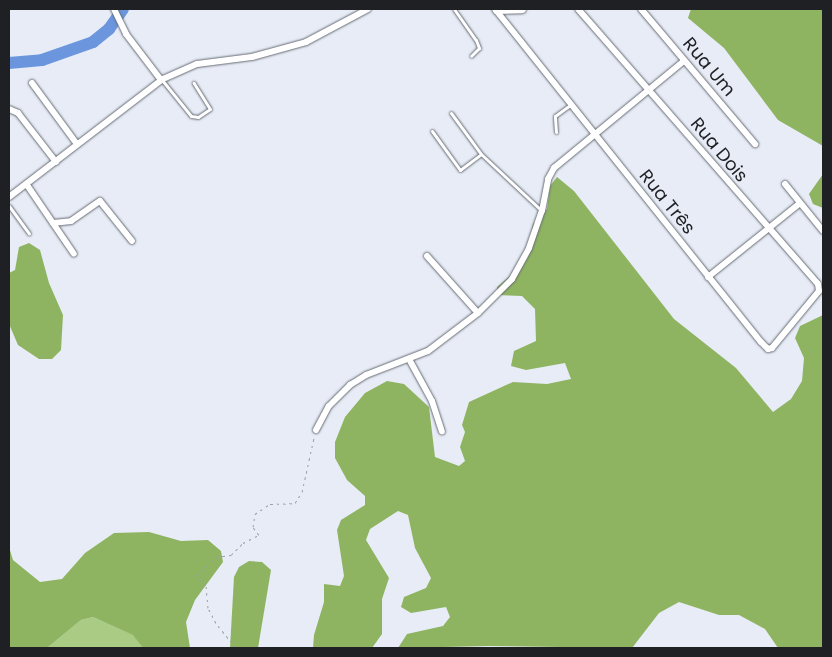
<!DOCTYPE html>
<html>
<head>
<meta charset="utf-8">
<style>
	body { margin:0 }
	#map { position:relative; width:832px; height:657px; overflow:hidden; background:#e7ecf6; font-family:Poppins,sans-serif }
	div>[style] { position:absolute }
	.green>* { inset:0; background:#aacb84 }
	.forest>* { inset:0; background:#8fb461 }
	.river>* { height:12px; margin:-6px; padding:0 6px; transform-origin:6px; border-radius:6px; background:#6b96de }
	.path>* { height:1px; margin-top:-0.5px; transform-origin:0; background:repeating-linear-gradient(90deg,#9a9da5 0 2.5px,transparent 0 6.5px) }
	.roads { filter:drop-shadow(0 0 1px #676b74) drop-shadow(0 0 1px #676b74) }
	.service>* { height:3px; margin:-1.5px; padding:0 1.5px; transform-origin:1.5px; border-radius:1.5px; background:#fff }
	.minor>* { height:6px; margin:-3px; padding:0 3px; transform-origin:3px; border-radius:3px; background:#fff }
	.tertiary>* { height:8px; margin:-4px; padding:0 4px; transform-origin:4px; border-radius:4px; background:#fff }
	span { translate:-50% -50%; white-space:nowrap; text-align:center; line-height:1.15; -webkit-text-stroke:4px #e7ecf6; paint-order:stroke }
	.street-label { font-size:18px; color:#1e2023 }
	.frame { position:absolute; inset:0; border:10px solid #1e2023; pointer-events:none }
</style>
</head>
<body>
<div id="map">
	<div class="green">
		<i style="clip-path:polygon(93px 617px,134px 635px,143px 648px,47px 648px,81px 620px)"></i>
	</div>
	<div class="forest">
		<i style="clip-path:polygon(691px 9px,823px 9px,823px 146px,778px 120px,724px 48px,688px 18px)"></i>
		<i style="clip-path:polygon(823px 174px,823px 208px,813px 204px,809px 194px)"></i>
		<i style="clip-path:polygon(557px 177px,574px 191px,674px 319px,736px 368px,773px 412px,791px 399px,802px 381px,804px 358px,795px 338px,800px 326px,823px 315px,823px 648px,778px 648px,765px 629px,739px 615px,719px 615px,679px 602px,659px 613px,632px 648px,489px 646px,398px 648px,407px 634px,443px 626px,450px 617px,446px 607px,411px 613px,401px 607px,404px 597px,426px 588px,431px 578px,415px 548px,408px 515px,398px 511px,370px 529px,366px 540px,389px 578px,382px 599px,382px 634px,372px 648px,313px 648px,314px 635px,324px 602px,324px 584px,340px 586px,344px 576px,337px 530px,341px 520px,365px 505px,365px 496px,347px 480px,335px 458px,335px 442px,345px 417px,365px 393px,387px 381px,404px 384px,429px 407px,435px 457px,459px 466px,465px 461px,460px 447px,465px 432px,462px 425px,469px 402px,513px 382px,547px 384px,571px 379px,565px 363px,526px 370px,511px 366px,514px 351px,536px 341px,535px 309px,522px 296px,497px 295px,497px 287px,524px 264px,533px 224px,547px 209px,550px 186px)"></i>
		<i style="clip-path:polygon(29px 243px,40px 250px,49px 283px,63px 315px,61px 350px,52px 359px,39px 359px,18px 345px,9px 324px,9px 273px,15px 270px,19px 247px)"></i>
		<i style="clip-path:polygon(149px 532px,181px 541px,208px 540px,221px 551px,223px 562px,195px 600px,186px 622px,190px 648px,143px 648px,133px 635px,93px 617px,81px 620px,47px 648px,9px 648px,9px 547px,13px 560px,40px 582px,62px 579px,85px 553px,114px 533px)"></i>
		<i style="clip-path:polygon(249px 561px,262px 562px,271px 570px,258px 648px,230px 648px,234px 577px,239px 567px)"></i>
	</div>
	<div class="river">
		<i style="left:9px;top:63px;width:33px;rotate:-5deg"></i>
		<i style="left:42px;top:60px;width:54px;rotate:-19.4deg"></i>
		<i style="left:93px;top:42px;width:21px;rotate:-39deg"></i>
		<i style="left:109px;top:29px;width:24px;rotate:-55deg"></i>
	</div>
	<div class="path">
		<i style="left:236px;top:648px;width:32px;rotate:-129deg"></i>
		<i style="left:216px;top:623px;width:17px;rotate:-118deg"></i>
		<i style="left:208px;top:608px;width:23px;rotate:-95deg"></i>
		<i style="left:206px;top:585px;width:13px;rotate:-135deg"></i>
		<i style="left:197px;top:576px;width:27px;rotate:-45deg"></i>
		<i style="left:216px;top:557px;width:15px;rotate:-8deg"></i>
		<i style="left:231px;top:555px;width:17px;rotate:-45deg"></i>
		<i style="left:243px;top:543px;width:18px;rotate:-27deg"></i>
		<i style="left:259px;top:535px;width:10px;rotate:-127deg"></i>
		<i style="left:253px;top:527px;width:13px;rotate:-81deg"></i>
		<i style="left:255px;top:514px;width:18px;rotate:-34deg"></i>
		<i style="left:270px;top:504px;width:25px;rotate:-2deg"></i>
		<i style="left:295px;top:503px;width:13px;rotate:-58deg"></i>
		<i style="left:302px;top:492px;width:55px;rotate:-77.5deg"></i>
	</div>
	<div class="roads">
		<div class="service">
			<i style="left:454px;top:9px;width:38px;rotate:55deg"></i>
			<i style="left:476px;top:40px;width:9px;rotate:69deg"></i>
			<i style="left:479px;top:48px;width:11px;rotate:135deg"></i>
			<i style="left:162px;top:80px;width:46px;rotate:51.1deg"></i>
			<i style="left:191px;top:116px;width:7px;rotate:8deg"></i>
			<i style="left:198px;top:117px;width:14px;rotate:-34deg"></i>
			<i style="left:210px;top:109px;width:31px;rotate:-122deg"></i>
			<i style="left:451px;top:113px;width:51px;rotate:53.8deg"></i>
			<i style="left:481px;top:154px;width:83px;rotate:43.1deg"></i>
			<i style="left:432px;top:131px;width:48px;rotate:54.3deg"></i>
			<i style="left:460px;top:170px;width:26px;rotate:-37deg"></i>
			<i style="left:556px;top:132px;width:16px;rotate:-94deg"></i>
			<i style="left:555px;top:116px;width:19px;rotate:-36deg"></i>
			<i style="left:9px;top:206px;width:34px;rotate:54deg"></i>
		</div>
		<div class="minor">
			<i style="left:114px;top:9px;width:28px;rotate:64deg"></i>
			<i style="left:126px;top:34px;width:58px;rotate:52.7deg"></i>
			<i style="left:495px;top:9px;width:426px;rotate:51.4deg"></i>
			<i style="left:761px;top:342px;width:10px;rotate:45deg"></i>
			<i style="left:768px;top:349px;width:4px;rotate:-14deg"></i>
			<i style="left:772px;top:348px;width:74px;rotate:-50.5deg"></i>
			<i style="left:819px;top:291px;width:7px;rotate:-98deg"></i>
			<i style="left:818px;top:284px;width:365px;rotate:-131.1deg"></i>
			<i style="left:641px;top:9px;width:177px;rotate:49.8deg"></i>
			<i style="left:32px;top:83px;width:76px;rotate:53.6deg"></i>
			<i style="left:9px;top:109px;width:10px;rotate:24deg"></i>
			<i style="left:18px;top:113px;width:62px;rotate:52.2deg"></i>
			<i style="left:785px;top:184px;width:60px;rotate:51deg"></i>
			<i style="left:27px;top:185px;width:83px;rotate:55.7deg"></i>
			<i style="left:9px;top:197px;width:194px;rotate:-37.5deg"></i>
			<i style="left:163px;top:79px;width:37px;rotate:-24deg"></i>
			<i style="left:197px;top:64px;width:55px;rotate:-7.3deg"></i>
			<i style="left:252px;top:57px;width:56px;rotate:-15.5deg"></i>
			<i style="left:306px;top:42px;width:70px;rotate:-28deg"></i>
			<i style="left:53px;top:223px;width:18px;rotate:-6deg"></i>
			<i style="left:71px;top:221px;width:35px;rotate:-35deg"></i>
			<i style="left:100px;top:201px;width:51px;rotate:51.3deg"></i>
			<i style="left:427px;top:256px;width:76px;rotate:48.2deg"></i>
			<i style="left:708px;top:277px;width:118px;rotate:-38.8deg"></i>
			<i style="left:409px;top:359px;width:48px;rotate:61.3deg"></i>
			<i style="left:432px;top:401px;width:32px;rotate:72deg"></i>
			<i style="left:316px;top:430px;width:27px;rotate:-62deg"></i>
			<i style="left:329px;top:406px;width:30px;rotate:-45deg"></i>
			<i style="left:350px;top:385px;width:19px;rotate:-32deg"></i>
			<i style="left:366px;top:375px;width:66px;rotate:-21.2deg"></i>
			<i style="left:428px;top:351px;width:63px;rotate:-37.2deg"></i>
			<i style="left:478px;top:313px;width:48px;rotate:-45deg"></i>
			<i style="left:512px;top:279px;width:35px;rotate:-61deg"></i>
			<i style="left:529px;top:248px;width:39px;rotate:-71deg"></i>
			<i style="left:542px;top:211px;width:33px;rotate:-79deg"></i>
			<i style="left:548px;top:179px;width:13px;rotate:-61deg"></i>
			<i style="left:554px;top:168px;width:168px;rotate:-39.5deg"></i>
		</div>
		<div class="tertiary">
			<i style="left:497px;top:10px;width:25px;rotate:-2deg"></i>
		</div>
	</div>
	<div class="street-label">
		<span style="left:709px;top:67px;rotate:50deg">Rua Um</span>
		<span style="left:719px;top:150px;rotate:50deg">Rua Dois</span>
		<span style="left:667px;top:202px;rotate:51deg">Rua Três</span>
	</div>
	<div class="frame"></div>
</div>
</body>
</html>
